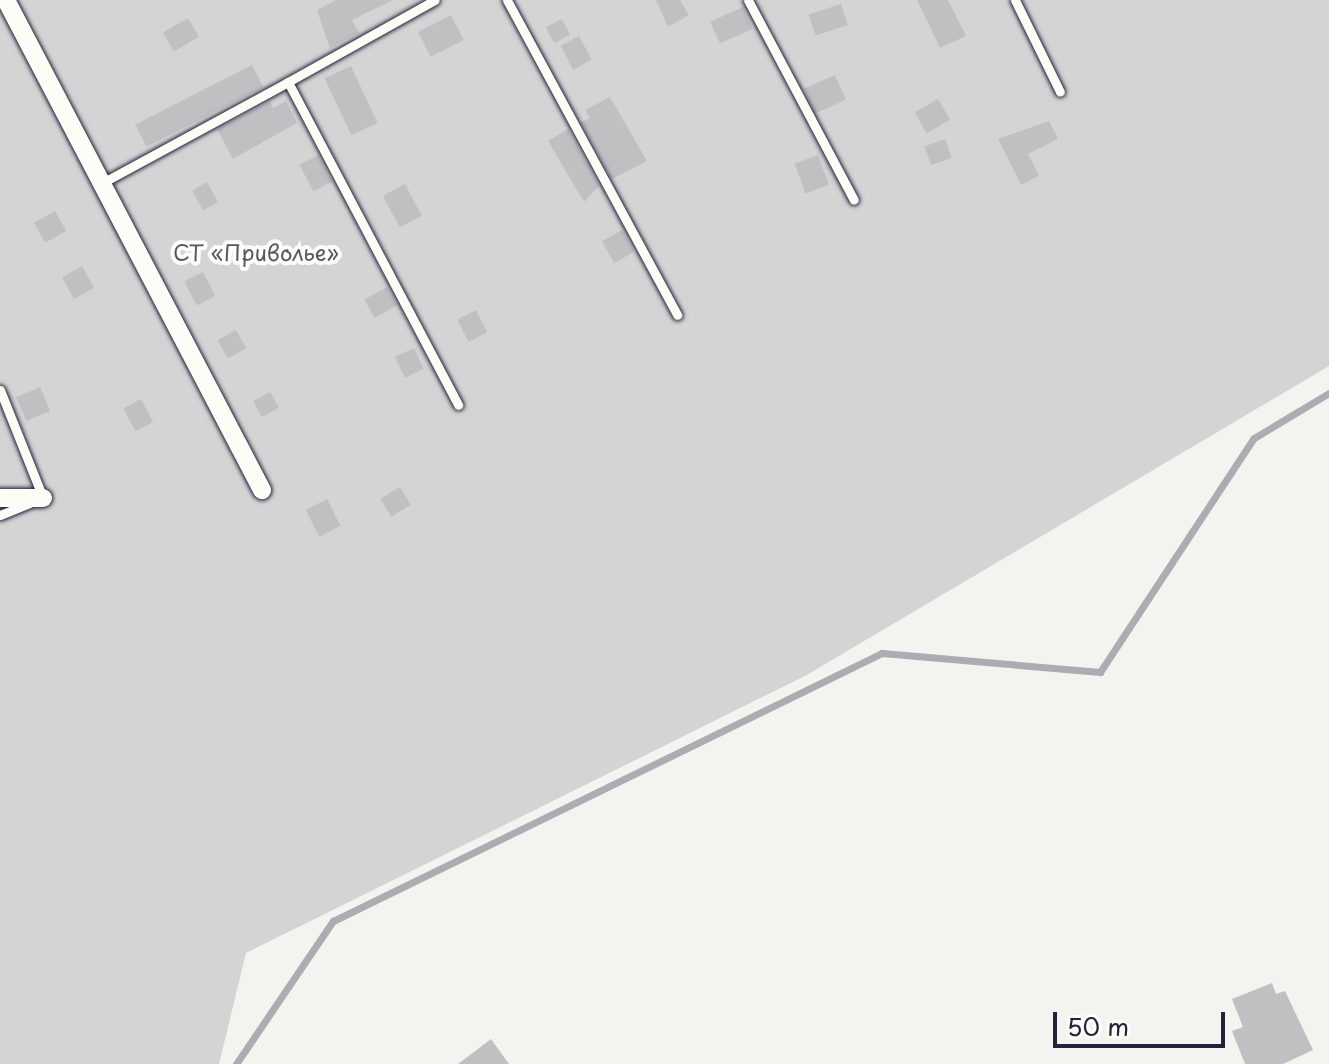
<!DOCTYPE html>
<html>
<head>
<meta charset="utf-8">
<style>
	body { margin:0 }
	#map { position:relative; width:1329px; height:1064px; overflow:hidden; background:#f4f3ef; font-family:"Playpen Sans",sans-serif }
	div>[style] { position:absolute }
	.green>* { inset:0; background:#d5d4d5 }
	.stream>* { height:7px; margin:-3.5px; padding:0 3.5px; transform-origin:3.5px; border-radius:3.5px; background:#acacb2 }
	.building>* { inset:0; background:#c0bfc2; transform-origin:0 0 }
	.roads { filter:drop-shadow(0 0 2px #22223b) drop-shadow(0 0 2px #22223b) }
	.lane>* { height:9px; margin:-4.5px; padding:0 4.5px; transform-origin:4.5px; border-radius:4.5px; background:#fdfcf7 }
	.street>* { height:18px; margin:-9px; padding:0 9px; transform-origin:9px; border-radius:9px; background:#fdfcf7 }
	span { translate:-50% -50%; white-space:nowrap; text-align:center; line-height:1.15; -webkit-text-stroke:8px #fdfcf7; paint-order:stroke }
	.park-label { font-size:22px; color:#585769 }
	.scale { position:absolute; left:1053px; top:1012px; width:172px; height:36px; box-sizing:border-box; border:4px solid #22223b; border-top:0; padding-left:10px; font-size:24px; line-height:28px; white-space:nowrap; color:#22223b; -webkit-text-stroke:6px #fdfcf7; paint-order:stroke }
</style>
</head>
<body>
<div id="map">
	<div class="green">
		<i style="clip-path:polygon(0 0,1329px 0,1329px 366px,805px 676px,246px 953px,219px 1064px,0 1064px)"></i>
	</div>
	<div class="stream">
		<i style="left:236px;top:1064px;width:173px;rotate:-55.9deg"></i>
		<i style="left:333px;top:921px;width:611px;rotate:-26.02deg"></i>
		<i style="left:882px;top:653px;width:219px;rotate:5deg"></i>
		<i style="left:1100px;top:672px;width:280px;rotate:-56.7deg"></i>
		<i style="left:1254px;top:438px;width:87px;rotate:-31deg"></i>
	</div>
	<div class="building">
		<i style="clip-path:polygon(336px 0,393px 0,352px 20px,359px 33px,330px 48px,317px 10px)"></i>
		<i style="clip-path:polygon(656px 0,680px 0,689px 15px,668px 27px)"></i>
		<i style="clip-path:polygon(917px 0,948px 0,966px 36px,940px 48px)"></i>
		<i style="left:841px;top:4px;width:22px;height:34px;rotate:72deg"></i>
		<i style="left:743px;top:7px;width:24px;height:36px;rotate:66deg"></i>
		<i style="left:451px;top:15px;width:28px;height:37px;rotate:63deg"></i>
		<i style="left:188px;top:18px;width:22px;height:29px;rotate:60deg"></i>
		<i style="left:562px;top:19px;width:18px;height:18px;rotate:63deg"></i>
		<i style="left:579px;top:36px;width:27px;height:21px;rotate:62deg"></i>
		<i style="left:252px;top:65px;width:25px;height:131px;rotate:63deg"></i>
		<i style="left:351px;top:66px;width:63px;height:29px;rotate:65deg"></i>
		<i style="left:835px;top:75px;width:27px;height:34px;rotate:66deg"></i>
		<i style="clip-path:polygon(610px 97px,647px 161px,612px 179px,581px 122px,590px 118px,585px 110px)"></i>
		<i style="left:938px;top:99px;width:24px;height:27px;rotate:60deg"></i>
		<i style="clip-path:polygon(270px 101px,273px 108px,286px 101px,297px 123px,233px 159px,217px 129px)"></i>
		<i style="clip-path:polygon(1049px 121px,1058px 139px,1028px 154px,1039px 176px,1021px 185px,998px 139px)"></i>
		<i style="clip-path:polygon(568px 129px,599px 186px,584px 202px,548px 141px)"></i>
		<i style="left:945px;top:139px;width:20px;height:22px;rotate:70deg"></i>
		<i style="left:318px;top:155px;width:30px;height:21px;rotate:62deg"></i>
		<i style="left:818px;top:155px;width:32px;height:25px;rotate:70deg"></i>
		<i style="left:207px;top:182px;width:23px;height:17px;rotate:61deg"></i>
		<i style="left:405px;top:184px;width:36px;height:25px;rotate:62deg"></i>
		<i style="left:55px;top:211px;width:23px;height:24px;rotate:61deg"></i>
		<i style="left:622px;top:230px;width:25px;height:23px;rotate:61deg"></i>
		<i style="left:82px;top:266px;width:25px;height:23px;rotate:61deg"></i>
		<i style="left:203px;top:272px;width:27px;height:21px;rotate:63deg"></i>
		<i style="left:387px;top:287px;width:21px;height:26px;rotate:61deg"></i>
		<i style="left:476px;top:310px;width:25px;height:21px;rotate:63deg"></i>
		<i style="left:236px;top:330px;width:21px;height:21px;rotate:61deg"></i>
		<i style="left:414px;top:348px;width:23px;height:21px;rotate:65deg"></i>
		<i style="left:40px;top:387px;width:26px;height:26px;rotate:67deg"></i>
		<i style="left:270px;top:392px;width:18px;height:19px;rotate:61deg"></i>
		<i style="left:141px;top:399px;width:26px;height:20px;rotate:62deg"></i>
		<i style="left:400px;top:487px;width:21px;height:23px;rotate:59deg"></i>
		<i style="left:327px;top:499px;width:30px;height:24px;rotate:63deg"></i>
		<i style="clip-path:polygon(1272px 983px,1276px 994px,1285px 991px,1313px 1050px,1283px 1064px,1245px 1064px,1232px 1031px,1243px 1027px,1232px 999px)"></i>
		<i style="clip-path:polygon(491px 1039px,509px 1064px,458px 1064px)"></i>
	</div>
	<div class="roads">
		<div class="lane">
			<i style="left:507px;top:0;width:358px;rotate:61.6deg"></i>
			<i style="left:748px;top:0;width:226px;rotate:62.1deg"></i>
			<i style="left:1015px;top:0;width:102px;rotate:63.9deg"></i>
			<i style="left:288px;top:82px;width:168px;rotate:-29.2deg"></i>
			<i style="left:102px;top:183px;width:212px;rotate:-28.5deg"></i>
			<i style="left:288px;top:82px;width:365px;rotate:62.2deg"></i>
			<i style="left:0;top:390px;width:116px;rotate:68.3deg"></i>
			<i style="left:0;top:515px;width:31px;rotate:-22deg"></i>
		</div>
		<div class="street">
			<i style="left:6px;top:0;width:553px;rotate:62.42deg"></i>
			<i style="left:0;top:498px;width:43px"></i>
		</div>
	</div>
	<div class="park-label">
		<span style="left:256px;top:252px">СТ «Приволье»</span>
	</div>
	<div class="scale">50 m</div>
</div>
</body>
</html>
